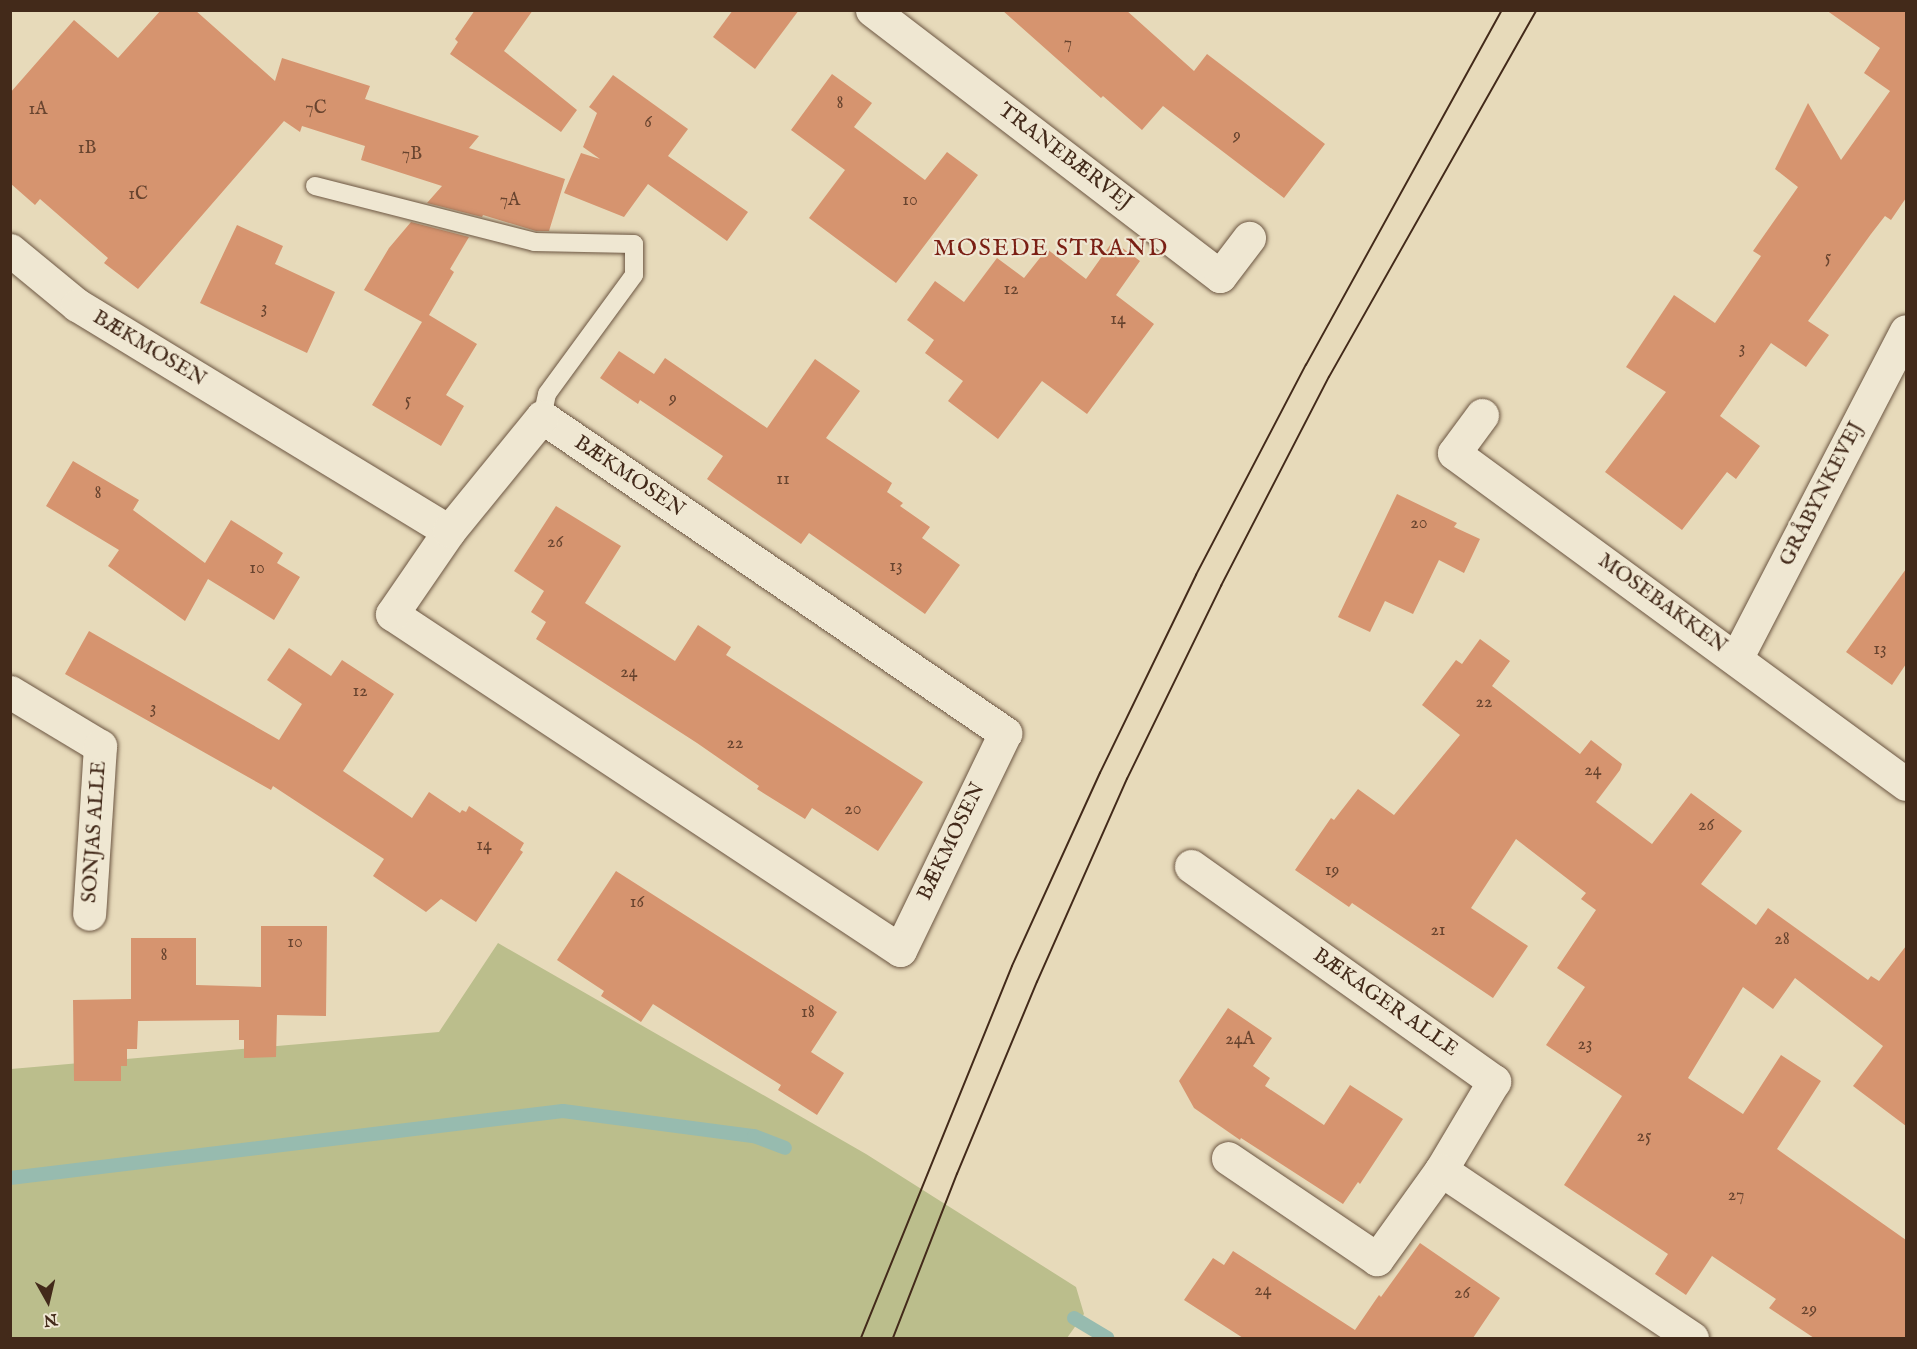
<!DOCTYPE html>
<html>
<head>
<meta charset="utf-8">
<style>
	body { margin:0 }
	#map { position:relative; width:1917px; height:1349px; overflow:hidden; background:#e7daba; font-family:"IM FELL English",serif }
	div>[style] { position:absolute }
	.green>* { inset:0; background:#bbbe8c }
	.stream>* { height:14px; margin:-7px; padding:0 7px; transform-origin:7px; border-radius:7px; background:#97bbaf }
	.building>* { inset:0; background:#d6946f }
	.roads { filter:drop-shadow(0 0 2px #6c5642) drop-shadow(0 0 2px #6c5642) }
	.lane>* { height:18px; margin:-9px; padding:0 9px; transform-origin:9px; border-radius:9px; background:#efe7d2 }
	.street>* { height:33px; margin:-16.5px; padding:0 16.5px; transform-origin:16.5px; border-radius:16.5px; background:#efe7d2 }
	.tram>* { height:1.5px; margin:-0.75px; padding:0 0.75px; transform-origin:0.75px; border-radius:0.75px; background:#432a1a }
	span { translate:-50% -50%; white-space:nowrap; text-align:center; line-height:1.15; -webkit-text-stroke:4.5px #efe7d2; paint-order:stroke }
	.number-label { font-size:18px; color:#68442f }
	.number-label span { -webkit-text-stroke-width:0 }
	.street-label { font-size:21px; color:#432a1a }
	.quarter-label { font-size:24px; color:#7a1f14; letter-spacing:1.5px }
	.frame { position:absolute; inset:0; border:12px solid #432a1a; pointer-events:none }
	.north { position:absolute; left:18px; top:1271px; width:60px; height:60px; -webkit-text-stroke:4px #efe7d2; paint-order:stroke; rotate:172deg; font-size:16px; font-weight:700; line-height:24px; text-align:center; color:#432a1a }
	.north::after { content:''; display:block; margin:auto; width:21px; height:27px; background:#432a1a; clip-path:polygon(50% 0,100% 100%,50% 72%,0 100%) }
</style>
</head>
<body>
<div id="map">
	<div class="green">
		<i style="clip-path:polygon(498px 943px,866px 1154px,1076px 1287px,1084px 1314px,1067px 1338px,11px 1338px,11px 1069px,439px 1032px)"></i>
	</div>
	<div class="stream">
		<i style="left:10px;top:1178px;width:557px;rotate:-6.91deg"></i>
		<i style="left:563px;top:1111px;width:193px;rotate:7.5deg"></i>
		<i style="left:754px;top:1136px;width:33px;rotate:21deg"></i>
		<i style="left:1074px;top:1318px;width:39px;rotate:31deg"></i>
	</div>
	<div class="building">
		<i style="clip-path:polygon(161px 10px,195px 10px,275px 81px,282px 58px,370px 86px,365px 99px,479px 136px,469px 148px,565px 179px,549px 231px,536px 231px,483px 215px,482px 217px,427px 203px,442px 186px,361px 160px,365px 146px,302px 126px,300px 132px,284px 121px,138px 289px,104px 263px,108px 258px,40px 199px,35px 205px,10px 183px,10px 93px,74px 20px,118px 58px)"></i>
		<i style="clip-path:polygon(475px 10px,533px 10px,504px 51px,577px 110px,561px 132px,450px 54px,458px 42px,455px 39px)"></i>
		<i style="clip-path:polygon(733px 10px,799px 10px,755px 69px,713px 37px)"></i>
		<i style="clip-path:polygon(1002px 10px,1126px 10px,1194px 71px,1207px 54px,1325px 144px,1284px 198px,1163px 106px,1142px 130px,1103px 96px,1101px 98px)"></i>
		<i style="clip-path:polygon(1826px 10px,1906px 10px,1906px 198px,1891px 220px,1885px 216px,1871px 234px,1808px 321px,1829px 335px,1806px 367px,1771px 343px,1720px 416px,1760px 446px,1736px 479px,1727px 472px,1682px 530px,1605px 472px,1666px 392px,1626px 367px,1674px 295px,1715px 323px,1761px 256px,1753px 251px,1798px 187px,1775px 169px,1808px 103px,1841px 160px,1890px 91px,1864px 73px,1880px 48px)"></i>
		<i style="clip-path:polygon(832px 74px,872px 103px,854px 127px,925px 180px,947px 152px,978px 175px,896px 283px,809px 218px,845px 170px,791px 130px)"></i>
		<i style="clip-path:polygon(613px 75px,688px 129px,668px 156px,748px 212px,727px 241px,648px 184px,624px 217px,564px 193px,581px 153px,600px 159px,583px 147px,597px 113px,589px 107px)"></i>
		<i style="clip-path:polygon(411px 222px,469px 237px,450px 269px,454px 272px,429px 315px,477px 344px,446px 395px,464px 406px,441px 446px,372px 405px,422px 322px,364px 290px,389px 248px)"></i>
		<i style="clip-path:polygon(237px 225px,283px 246px,275px 264px,335px 292px,307px 353px,200px 303px)"></i>
		<i style="clip-path:polygon(1113px 241px,1140px 261px,1116px 295px,1154px 324px,1087px 414px,1042px 381px,998px 439px,948px 401px,963px 381px,925px 353px,934px 340px,907px 320px,935px 281px,964px 302px,997px 258px,1024px 278px,1047px 249px,1086px 279px)"></i>
		<i style="clip-path:polygon(619px 351px,654px 374px,665px 358px,767px 428px,815px 359px,860px 391px,826px 438px,892px 483px,887px 492px,903px 503px,900px 506px,930px 527px,922px 538px,960px 565px,925px 614px,809px 533px,801px 544px,707px 479px,723px 456px,640px 400px,638px 404px,600px 378px)"></i>
		<i style="clip-path:polygon(73px 461px,139px 500px,133px 510px,205px 563px,231px 520px,283px 553px,277px 563px,300px 577px,274px 620px,208px 579px,185px 621px,108px 566px,119px 550px,46px 506px)"></i>
		<i style="clip-path:polygon(1397px 494px,1457px 523px,1454px 527px,1480px 539px,1464px 573px,1439px 560px,1413px 614px,1385px 601px,1370px 632px,1338px 617px)"></i>
		<i style="clip-path:polygon(556px 506px,621px 546px,585px 603px,675px 661px,698px 625px,731px 647px,726px 655px,923px 782px,878px 851px,812px 808px,805px 819px,757px 789px,759px 786px,697px 743px,536px 639px,546px 622px,531px 612px,544px 591px,514px 571px)"></i>
		<i style="clip-path:polygon(1906px 569px,1906px 664px,1892px 685px,1846px 652px)"></i>
		<i style="clip-path:polygon(89px 631px,279px 740px,302px 704px,267px 680px,289px 648px,331px 676px,342px 660px,394px 694px,343px 771px,412px 818px,429px 792px,460px 813px,462px 810px,466px 812px,469px 806px,524px 843px,520px 850px,523px 852px,476px 922px,441px 899px,426px 912px,373px 876px,384px 859px,273px 786px,271px 790px,65px 674px)"></i>
		<i style="clip-path:polygon(1480px 639px,1510px 661px,1492px 686px,1580px 754px,1591px 740px,1622px 764px,1620px 770px,1596px 802px,1652px 844px,1691px 793px,1742px 831px,1701px 884px,1756px 925px,1768px 908px,1868px 980px,1871px 976px,1879px 981px,1906px 946px,1906px 1126px,1853px 1086px,1883px 1046px,1795px 978px,1773px 1009px,1743px 987px,1688px 1078px,1743px 1114px,1781px 1055px,1821px 1081px,1777px 1149px,1906px 1240px,1906px 1338px,1814px 1338px,1769px 1308px,1776px 1299px,1712px 1256px,1686px 1295px,1655px 1274px,1668px 1254px,1564px 1185px,1622px 1096px,1546px 1045px,1585px 987px,1557px 968px,1596px 910px,1581px 899px,1586px 893px,1516px 839px,1471px 908px,1528px 946px,1493px 998px,1352px 903px,1349px 907px,1295px 870px,1331px 818px,1334px 820px,1358px 789px,1394px 815px,1460px 735px,1422px 705px,1456px 660px,1462px 664px)"></i>
		<i style="clip-path:polygon(616px 871px,837px 1012px,811px 1052px,844px 1073px,817px 1115px,778px 1090px,781px 1085px,653px 1004px,641px 1022px,601px 996px,604px 991px,557px 960px)"></i>
		<i style="clip-path:polygon(261px 926px,327px 926px,326px 1016px,277px 1015px,276px 1057px,244px 1058px,244px 1040px,239px 1040px,239px 1020px,138px 1021px,137px 1049px,127px 1049px,127px 1066px,121px 1066px,121px 1081px,74px 1081px,73px 1000px,131px 999px,131px 938px,196px 938px,196px 985px,261px 987px)"></i>
		<i style="clip-path:polygon(1228px 1008px,1272px 1038px,1253px 1066px,1270px 1078px,1265px 1086px,1324px 1125px,1350px 1085px,1403px 1119px,1360px 1184px,1358px 1182px,1343px 1204px,1241px 1138px,1240px 1140px,1194px 1108px,1179px 1081px)"></i>
		<i style="clip-path:polygon(1420px 1243px,1500px 1298px,1473px 1338px,1243px 1338px,1184px 1300px,1213px 1258px,1224px 1265px,1233px 1251px,1355px 1330px,1379px 1295px,1381px 1297px)"></i>
	</div>
	<div class="roads">
		<div class="lane">
			<i style="left:315px;top:186px;width:226px;rotate:14.3deg"></i>
			<i style="left:534px;top:242px;width:100px;rotate:1.1deg"></i>
			<i style="left:634px;top:244px;width:31px;rotate:90deg"></i>
			<i style="left:634px;top:275px;width:147px;rotate:126.2deg"></i>
			<i style="left:547px;top:394px;width:24px;rotate:102deg"></i>
		</div>
		<div class="street">
			<i style="left:872px;top:10px;width:438px;rotate:37.4deg"></i>
			<i style="left:1220px;top:276px;width:48px;rotate:-52.7deg"></i>
			<i style="left:10px;top:250px;width:87px;rotate:39.4deg"></i>
			<i style="left:77px;top:305px;width:435px;rotate:31.3deg"></i>
			<i style="left:1482px;top:415px;width:47px;rotate:126.4deg"></i>
			<i style="left:1454px;top:453px;width:560px;rotate:36.22deg"></i>
			<i style="left:542px;top:417px;width:561px;rotate:34.31deg"></i>
			<i style="left:1005px;top:733px;width:241px;rotate:115.8deg"></i>
			<i style="left:900px;top:950px;width:609px;rotate:-146.52deg"></i>
			<i style="left:392px;top:614px;width:101px;rotate:-55.5deg"></i>
			<i style="left:449px;top:531px;width:147px;rotate:-50.8deg"></i>
			<i style="left:1737px;top:657px;width:367px;rotate:-62.6deg"></i>
			<i style="left:10px;top:692px;width:105px;rotate:31deg"></i>
			<i style="left:100px;top:746px;width:168px;rotate:93.7deg"></i>
			<i style="left:1191px;top:866px;width:372px;rotate:35.4deg"></i>
			<i style="left:1494px;top:1081px;width:104px;rotate:120.8deg"></i>
			<i style="left:1441px;top:1170px;width:110px;rotate:125.7deg"></i>
			<i style="left:1377px;top:1259px;width:180px;rotate:-145.9deg"></i>
			<i style="left:1441px;top:1170px;width:302px;rotate:33.8deg"></i>
		</div>
	</div>
	<div class="tram">
		<i style="left:861px;top:1338px;width:401px;rotate:-67.9deg"></i>
		<i style="left:1012px;top:966px;width:212px;rotate:-65.5deg"></i>
		<i style="left:1100px;top:773px;width:220px;rotate:-64.1deg"></i>
		<i style="left:1196px;top:575px;width:237px;rotate:-62.4deg"></i>
		<i style="left:1306px;top:365px;width:406px;rotate:-61.1deg"></i>
		<i style="left:893px;top:1338px;width:176px;rotate:-68.7deg"></i>
		<i style="left:957px;top:1174px;width:208px;rotate:-67.4deg"></i>
		<i style="left:1037px;top:982px;width:222px;rotate:-66.1deg"></i>
		<i style="left:1127px;top:779px;width:215px;rotate:-64deg"></i>
		<i style="left:1221px;top:586px;width:235px;rotate:-62.7deg"></i>
		<i style="left:1329px;top:377px;width:422px;rotate:-60.5deg"></i>
	</div>
	<div class="number-label">
		<span style="left:1068px;top:44px">7</span>
		<span style="left:840px;top:104px">8</span>
		<span style="left:316px;top:109px">7C</span>
		<span style="left:38px;top:110px">1A</span>
		<span style="left:648px;top:123px">6</span>
		<span style="left:1237px;top:136px">9</span>
		<span style="left:87px;top:149px">1B</span>
		<span style="left:412px;top:155px">7B</span>
		<span style="left:138px;top:195px">1C</span>
		<span style="left:510px;top:201px">7A</span>
		<span style="left:910px;top:201px">10</span>
		<span style="left:1828px;top:258px">5</span>
		<span style="left:1011px;top:290px">12</span>
		<span style="left:264px;top:309px">3</span>
		<span style="left:1118px;top:320px">14</span>
		<span style="left:1742px;top:349px">3</span>
		<span style="left:673px;top:399px">9</span>
		<span style="left:408px;top:401px">5</span>
		<span style="left:783px;top:480px">11</span>
		<span style="left:98px;top:494px">8</span>
		<span style="left:1419px;top:524px">20</span>
		<span style="left:555px;top:543px">26</span>
		<span style="left:896px;top:567px">13</span>
		<span style="left:257px;top:569px">10</span>
		<span style="left:1880px;top:650px">13</span>
		<span style="left:629px;top:673px">24</span>
		<span style="left:360px;top:692px">12</span>
		<span style="left:1484px;top:703px">22</span>
		<span style="left:153px;top:709px">3</span>
		<span style="left:735px;top:744px">22</span>
		<span style="left:1593px;top:771px">24</span>
		<span style="left:853px;top:810px">20</span>
		<span style="left:1706px;top:826px">26</span>
		<span style="left:484px;top:846px">14</span>
		<span style="left:1332px;top:871px">19</span>
		<span style="left:637px;top:903px">16</span>
		<span style="left:1438px;top:931px">21</span>
		<span style="left:1782px;top:940px">28</span>
		<span style="left:295px;top:943px">10</span>
		<span style="left:164px;top:956px">8</span>
		<span style="left:808px;top:1013px">18</span>
		<span style="left:1240px;top:1040px">24A</span>
		<span style="left:1585px;top:1045px">23</span>
		<span style="left:1644px;top:1137px">25</span>
		<span style="left:1736px;top:1196px">27</span>
		<span style="left:1263px;top:1291px">24</span>
		<span style="left:1462px;top:1294px">26</span>
		<span style="left:1809px;top:1310px">29</span>
	</div>
	<div class="street-label">
		<span style="left:1065px;top:157px;rotate:37deg">TRANEBÆRVEJ</span>
		<span style="left:149px;top:349px;rotate:31deg">BÆKMOSEN</span>
		<span style="left:629px;top:477px;rotate:34deg">BÆKMOSEN</span>
		<span style="left:1822px;top:494px;rotate:-63deg">GRÅBYNKEVEJ</span>
		<span style="left:1662px;top:604px;rotate:36deg">MOSEBAKKEN</span>
		<span style="left:95px;top:832px;rotate:-86deg">SONJAS ALLE</span>
		<span style="left:952px;top:842px;rotate:-64deg">BÆKMOSEN</span>
		<span style="left:1385px;top:1003px;rotate:35deg">BÆKAGER ALLE</span>
	</div>
	<div class="quarter-label">
		<span style="left:1051px;top:249px">MOSEDE STRAND</span>
	</div>
	<div class="frame"></div>
	<div class="north">N</div>
</div>
</body>
</html>
